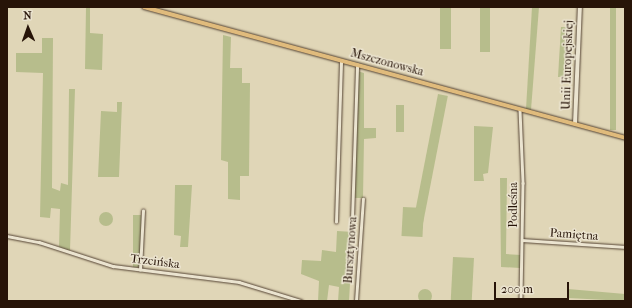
<!DOCTYPE html>
<html>
<head>
<meta charset="utf-8">
<style>
	body { margin:0 }
	#map { position:relative; width:632px; height:308px; overflow:hidden; background:#e0d6b7; font-family:"IM FELL French Canon",serif }
	div>[style] { position:absolute }
	.green>* { inset:0; background:#b7bd8c; transform-origin:0 0 }
	.round { border-radius:50% }
	.stream>* { height:1px; margin:-0.5px; padding:0 0.5px; transform-origin:0.5px; border-radius:0.5px; background:#94b8b4 }
	.roads { filter:drop-shadow(0 0 1px #554434) drop-shadow(0 0 1px #554434) }
	.street>* { height:2.5px; margin:-1.25px; padding:0 1.25px; transform-origin:1.25px; border-radius:1.25px; background:#ebe4d0 }
	.secondary>* { height:3.5px; margin:-1.75px; padding:0 1.75px; transform-origin:1.75px; border-radius:1.75px; background:#ebe4d0 }
	.primary>* { height:4px; margin:-2px; padding:0 2px; transform-origin:2px; border-radius:2px; background:#e0bb7c }
	span { translate:-50% -50%; white-space:nowrap; text-align:center; line-height:1.15; -webkit-text-stroke:3px #ebe4d0; paint-order:stroke }
	.street-label { font-size:12px; color:#271408 }
	.frame { position:absolute; inset:0; border:8px solid #271408; pointer-events:none }
	.north { position:absolute; left:8px; top:8px; width:40px; height:40px; -webkit-text-stroke:3px #ebe4d0; paint-order:stroke; rotate:358deg; font-size:11px; font-weight:700; line-height:16px; text-align:center; color:#271408 }
	.north::after { content:''; display:block; margin:auto; width:14px; height:18px; background:#271408; clip-path:polygon(50% 0,100% 100%,50% 72%,0 100%) }
	.scale { position:absolute; left:494px; top:282px; width:75px; height:18px; box-sizing:border-box; border:2px solid #271408; border-top:0; padding-left:5px; font-size:12px; line-height:14px; white-space:nowrap; color:#271408; -webkit-text-stroke:3px #ebe4d0; paint-order:stroke }
</style>
</head>
<body>
<div id="map">
	<div class="green">
		<i style="clip-path:polygon(86px 7px,90px 7px,90px 33px,103px 34px,102px 70px,85px 69px)"></i>
		<i style="left:440px;top:7px;width:11px;height:42px"></i>
		<i style="left:480px;top:7px;width:10px;height:45px"></i>
		<i style="clip-path:polygon(532px 7px,539px 7px,531px 110px,526px 109px)"></i>
		<i style="left:610px;top:7px;width:6px;height:123px"></i>
		<i style="clip-path:polygon(561px 27px,569px 27px,568px 77px,558px 77px)"></i>
		<i style="clip-path:polygon(223px 35px,231px 37px,230px 68px,242px 68px,242px 83px,250px 83px,249px 176px,240px 176px,240px 200px,228px 199px,228px 162px,221px 160px)"></i>
		<i style="clip-path:polygon(42px 38px,53px 38px,52px 188px,60px 191px,61px 183px,68px 185px,69px 89px,75px 89px,70px 251px,59px 247px,60px 209px,51px 208px,50px 218px,40px 217px,43px 73px,16px 72px,16px 53px,42px 53px)"></i>
		<i style="clip-path:polygon(357px 71px,364px 73px,364px 128px,376px 128px,376px 138px,364px 139px,363px 198px,355px 198px)"></i>
		<i style="left:438px;top:94px;width:10px;height:139px;rotate:11deg"></i>
		<i style="clip-path:polygon(117px 102px,122px 102px,119px 177px,98px 177px,101px 111px,117px 112px)"></i>
		<i style="left:396px;top:105px;width:8px;height:27px"></i>
		<i style="clip-path:polygon(474px 126px,493px 127px,488px 173px,483px 174px,484px 181px,474px 181px)"></i>
		<i style="clip-path:polygon(500px 178px,507px 178px,506px 254px,521px 255px,520px 268px,501px 267px)"></i>
		<i style="clip-path:polygon(175px 185px,192px 185px,188px 247px,180px 247px,181px 236px,174px 235px)"></i>
		<i style="left:403px;top:207px;width:21px;height:29px;rotate:3deg"></i>
		<i class="round" style="left:99px;top:212px;width:14px;height:14px"></i>
		<i style="left:133px;top:215px;width:8px;height:52px"></i>
		<i style="clip-path:polygon(337px 231px,353px 232px,349px 301px,338px 301px,339px 287px,329px 285px,327px 301px,318px 301px,319px 281px,301px 274px,302px 260px,321px 261px,322px 250px,336px 252px)"></i>
		<i style="left:453px;top:257px;width:21px;height:44px;rotate:3deg"></i>
		<i style="clip-path:polygon(568px 289px,625px 294px,625px 301px,568px 298px)"></i>
		<i class="round" style="left:418px;top:289px;width:14px;height:14px"></i>
	</div>
	<div class="stream">
		<i style="left:152px;top:7px;width:11px;rotate:15deg"></i>
		<i style="left:309px;top:50px;width:107px;rotate:15.2deg"></i>
	</div>
	<div class="roads">
		<div class="street">
			<i style="left:520px;top:110px;width:73px;rotate:87.6deg"></i>
			<i style="left:523px;top:183px;width:118px;rotate:91deg"></i>
			<i style="left:352px;top:219px;width:154px;rotate:-88.1deg"></i>
			<i style="left:336px;top:222px;width:161px;rotate:-88.2deg"></i>
			<i style="left:7px;top:236px;width:33px;rotate:11deg"></i>
			<i style="left:39px;top:242px;width:78px;rotate:18deg"></i>
			<i style="left:113px;top:266px;width:127px;rotate:7.2deg"></i>
			<i style="left:239px;top:282px;width:65px;rotate:17deg"></i>
			<i style="left:523px;top:240px;width:102px;rotate:3.9deg"></i>
			<i style="left:140px;top:270px;width:59px;rotate:-87.1deg"></i>
			<i style="left:356px;top:301px;width:102px;rotate:-86.1deg"></i>
		</div>
		<div class="secondary">
			<i style="left:575px;top:124px;width:117px;rotate:-87.6deg"></i>
		</div>
		<div class="primary">
			<i style="left:144px;top:7px;width:499px;rotate:15.2deg"></i>
		</div>
	</div>
	<div class="street-label">
		<span style="left:387px;top:63px;rotate:15deg">Mszczonowska</span>
		<span style="left:568px;top:65px;rotate:-88deg">Unii Europejskiej</span>
		<span style="left:514px;top:205px;rotate:-90deg">Podleśna</span>
		<span style="left:574px;top:235px;rotate:4deg">Pamiętna</span>
		<span style="left:351px;top:250px;rotate:-86deg">Bursztynowa</span>
		<span style="left:155px;top:262px;rotate:7deg">Trzcińska</span>
	</div>
	<div class="frame"></div>
	<div class="north">N</div>
	<div class="scale">200 m</div>
</div>
</body>
</html>
